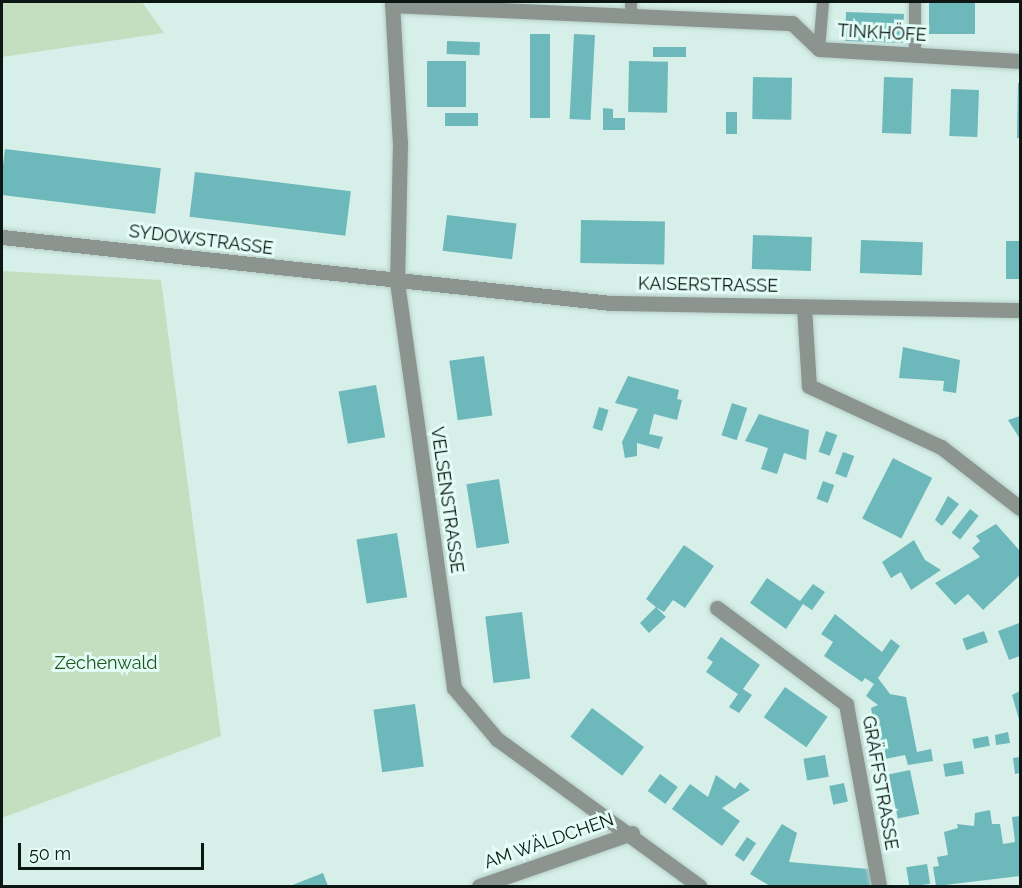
<!DOCTYPE html>
<html>
<head>
<meta charset="utf-8">
<style>
	body { margin:0 }
	#map { position:relative; width:1022px; height:888px; overflow:hidden; background:#d6f0e9; font-family:Raleway,sans-serif }
	div>[style] { position:absolute }
	.green>* { inset:0; background:#c4dec0 }
	.building>* { inset:0; background:#6db8ba; transform-origin:0 0 }
	.roads { filter:drop-shadow(0 0 2px #b6cdc7) drop-shadow(0 0 2px #b6cdc7) }
	.service>* { height:12px; margin:-6px; padding:0 6px; transform-origin:6px; border-radius:6px; background:#8c948f }
	.minor>* { height:15px; margin:-7.5px; padding:0 7.5px; transform-origin:7.5px; border-radius:7.5px; background:#8c948f }
	span { translate:-50% -50%; white-space:nowrap; text-align:center; line-height:1.15; -webkit-text-stroke:6px #e3fdf6; paint-order:stroke }
	.street-label { font-size:18px; color:#0c1613 }
	.park-label { font-size:18px; color:#1f541b }
	.frame { position:absolute; inset:0; border:3px solid #0c1613; pointer-events:none }
	.scale { position:absolute; left:18px; top:843px; width:186px; height:27px; box-sizing:border-box; border:3px solid #0c1613; border-top:0; padding-left:8px; font-size:18px; line-height:21px; white-space:nowrap; color:#0c1613; -webkit-text-stroke:4px #e3fdf6; paint-order:stroke }
</style>
</head>
<body>
<div id="map">
	<div class="green">
		<i style="clip-path:polygon(2px 2px,142px 2px,164px 33px,2px 57px)"></i>
		<i style="clip-path:polygon(2px 271px,161px 280px,221px 736px,2px 818px)"></i>
	</div>
	<div class="building">
		<i style="left:929px;top:2px;width:46px;height:32px"></i>
		<i style="left:846px;top:12px;width:58px;height:29px;rotate:2deg"></i>
		<i style="left:530px;top:34px;width:20px;height:84px"></i>
		<i style="left:574px;top:34px;width:21px;height:85px;rotate:3deg"></i>
		<i style="left:447px;top:41px;width:33px;height:13px;rotate:2deg"></i>
		<i style="left:653px;top:47px;width:33px;height:10px"></i>
		<i style="left:427px;top:61px;width:39px;height:46px"></i>
		<i style="left:629px;top:61px;width:39px;height:51px;rotate:1deg"></i>
		<i style="left:753px;top:77px;width:39px;height:42px;rotate:1deg"></i>
		<i style="left:884px;top:77px;width:29px;height:56px;rotate:2deg"></i>
		<i style="clip-path:polygon(1018px 83px,1020px 83px,1020px 138px,1017px 138px)"></i>
		<i style="left:951px;top:89px;width:28px;height:47px;rotate:2deg"></i>
		<i style="clip-path:polygon(603px 108px,613px 109px,613px 118px,625px 118px,625px 130px,603px 130px)"></i>
		<i style="left:726px;top:112px;width:11px;height:22px"></i>
		<i style="left:445px;top:113px;width:33px;height:13px"></i>
		<i style="left:5px;top:149px;width:157px;height:46px;rotate:7deg"></i>
		<i style="left:195px;top:172px;width:157px;height:45px;rotate:7deg"></i>
		<i style="left:447px;top:215px;width:70px;height:36px;rotate:7deg"></i>
		<i style="left:581px;top:220px;width:84px;height:43px;rotate:1deg"></i>
		<i style="left:753px;top:235px;width:59px;height:34px;rotate:2deg"></i>
		<i style="left:861px;top:240px;width:62px;height:33px;rotate:2deg"></i>
		<i style="left:1006px;top:241px;width:14px;height:38px"></i>
		<i style="clip-path:polygon(903px 347px,960px 360px,956px 393px,943px 391px,944px 381px,899px 378px)"></i>
		<i style="left:484px;top:356px;width:60px;height:35px;rotate:82deg"></i>
		<i style="clip-path:polygon(628px 376px,679px 390px,677px 399px,682px 400px,677px 420px,654px 414px,649px 434px,663px 437px,659px 449px,637px 443px,637px 456px,625px 458px,622px 442px,638px 409px,615px 403px)"></i>
		<i style="left:376px;top:385px;width:53px;height:38px;rotate:80deg"></i>
		<i style="left:732px;top:403px;width:16px;height:34px;rotate:18deg"></i>
		<i style="left:599px;top:407px;width:10px;height:22px;rotate:17deg"></i>
		<i style="clip-path:polygon(759px 414px,809px 430px,806px 460px,784px 453px,777px 474px,761px 469px,768px 448px,745px 441px)"></i>
		<i style="clip-path:polygon(1020px 416px,1020px 439px,1008px 420px)"></i>
		<i style="left:826px;top:431px;width:12px;height:22px;rotate:20deg"></i>
		<i style="left:843px;top:452px;width:12px;height:23px;rotate:20deg"></i>
		<i style="left:893px;top:458px;width:44px;height:68px;rotate:27deg"></i>
		<i style="left:499px;top:479px;width:65px;height:33px;rotate:81deg"></i>
		<i style="left:823px;top:481px;width:12px;height:19px;rotate:20deg"></i>
		<i style="clip-path:polygon(948px 496px,959px 504px,942px 526px,935px 520px)"></i>
		<i style="left:970px;top:509px;width:11px;height:30px;rotate:38deg"></i>
		<i style="clip-path:polygon(996px 524px,1020px 551px,1020px 575px,983px 610px,968px 594px,955px 605px,935px 583px,980px 557px,972px 548px,980px 541px,976px 536px)"></i>
		<i style="left:397px;top:533px;width:65px;height:41px;rotate:81deg"></i>
		<i style="clip-path:polygon(914px 540px,925px 560px,941px 570px,911px 590px,901px 572px,891px 578px,882px 562px)"></i>
		<i style="clip-path:polygon(684px 545px,714px 566px,685px 608px,673px 600px,664px 612px,656px 607px,666px 617px,649px 633px,640px 623px,656px 607px,646px 599px)"></i>
		<i style="clip-path:polygon(767px 578px,800px 601px,813px 584px,825px 592px,812px 610px,803px 604px,786px 629px,750px 603px)"></i>
		<i style="left:522px;top:612px;width:67px;height:37px;rotate:83deg"></i>
		<i style="clip-path:polygon(835px 614px,882px 652px,891px 639px,900px 646px,878px 678px,890px 694px,906px 697px,917px 752px,931px 749px,933px 761px,908px 765px,905px 755px,880px 760px,871px 708px,878px 705px,866px 696px,874px 684px,865px 678px,862px 682px,824px 656px,833px 642px,821px 634px)"></i>
		<i style="clip-path:polygon(1019px 623px,1020px 656px,1009px 660px,998px 631px)"></i>
		<i style="left:984px;top:631px;width:12px;height:23px;rotate:70deg"></i>
		<i style="clip-path:polygon(721px 637px,760px 665px,743px 689px,752px 695px,739px 713px,729px 707px,738px 694px,706px 672px,713px 662px,707px 658px)"></i>
		<i style="left:785px;top:687px;width:52px;height:37px;rotate:35deg"></i>
		<i style="clip-path:polygon(1020px 691px,1020px 723px,1012px 695px)"></i>
		<i style="left:415px;top:704px;width:63px;height:42px;rotate:82deg"></i>
		<i style="left:592px;top:708px;width:65px;height:36px;rotate:37deg"></i>
		<i style="clip-path:polygon(1008px 732px,1010px 743px,996px 745px,995px 735px)"></i>
		<i style="left:988px;top:736px;width:10px;height:16px;rotate:79deg"></i>
		<i style="left:825px;top:755px;width:22px;height:22px;rotate:80deg"></i>
		<i style="clip-path:polygon(1020px 757px,1020px 773px,1015px 774px,1013px 758px)"></i>
		<i style="left:962px;top:761px;width:13px;height:19px;rotate:81deg"></i>
		<i style="left:910px;top:770px;width:45px;height:22px;rotate:78deg"></i>
		<i style="left:660px;top:774px;width:22px;height:21px;rotate:36deg"></i>
		<i style="clip-path:polygon(716px 775px,735px 789px,740px 782px,750px 790px,722px 808px,740px 821px,722px 846px,672px 809px,690px 784px,708px 797px)"></i>
		<i style="left:844px;top:783px;width:19px;height:15px;rotate:78deg"></i>
		<i style="clip-path:polygon(990px 810px,992px 824px,1000px 824px,1003px 844px,1015px 842px,1012px 817px,1020px 816px,1020px 876px,936px 886px,933px 867px,939px 866px,937px 857px,948px 855px,944px 832px,958px 828px,957px 824px,974px 826px,975px 813px)"></i>
		<i style="clip-path:polygon(782px 824px,797px 833px,789px 862px,869px 869px,872px 886px,770px 886px,750px 874px)"></i>
		<i style="left:747px;top:837px;width:11px;height:22px;rotate:34deg"></i>
		<i style="left:927px;top:864px;width:20px;height:21px;rotate:81deg"></i>
		<i style="clip-path:polygon(323px 873px,328px 886px,290px 886px)"></i>
	</div>
	<div class="roads">
		<div class="service">
			<i style="left:631px;top:16px;width:14px;rotate:-90deg"></i>
			<i style="left:819px;top:49px;width:47px;rotate:-85.1deg"></i>
			<i style="left:915px;top:54px;width:52px;rotate:-90deg"></i>
		</div>
		<div class="minor">
			<i style="left:392px;top:2px;width:141px;rotate:86.8deg"></i>
			<i style="left:400px;top:143px;width:139px;rotate:91.2deg"></i>
			<i style="left:397px;top:282px;width:410px;rotate:82deg"></i>
			<i style="left:454px;top:688px;width:67px;rotate:49.9deg"></i>
			<i style="left:497px;top:739px;width:250px;rotate:36deg"></i>
			<i style="left:392px;top:5px;width:400px;rotate:2.6deg"></i>
			<i style="left:792px;top:23px;width:37px;rotate:44deg"></i>
			<i style="left:819px;top:49px;width:201px;rotate:3.4deg"></i>
			<i style="left:2px;top:237px;width:613px;rotate:6.19deg"></i>
			<i style="left:611px;top:303px;width:409px;rotate:1deg"></i>
			<i style="left:804px;top:307px;width:79px;rotate:86.4deg"></i>
			<i style="left:809px;top:386px;width:145px;rotate:24.8deg"></i>
			<i style="left:941px;top:447px;width:100px;rotate:37.7deg"></i>
			<i style="left:717px;top:608px;width:161px;rotate:36.7deg"></i>
			<i style="left:846px;top:704px;width:185px;rotate:79.7deg"></i>
			<i style="left:479px;top:886px;width:162px;rotate:-19.1deg"></i>
		</div>
	</div>
	<div class="street-label">
		<span style="left:882px;top:33px;rotate:3deg">TINKHÖFE</span>
		<span style="left:201px;top:240px;rotate:7deg">SYDOWSTRASSE</span>
		<span style="left:708px;top:285px;rotate:1deg">KAISERSTRASSE</span>
		<span style="left:447px;top:500px;rotate:82deg">VELSENSTRASSE</span>
		<span style="left:880px;top:783px;rotate:80deg">GRÄFFSTRASSE</span>
		<span style="left:549px;top:841px;rotate:-19deg">AM WÄLDCHEN</span>
	</div>
	<div class="park-label">
		<span style="left:106px;top:663px">Zechenwald</span>
	</div>
	<div class="frame"></div>
	<div class="scale">50 m</div>
</div>
</body>
</html>
